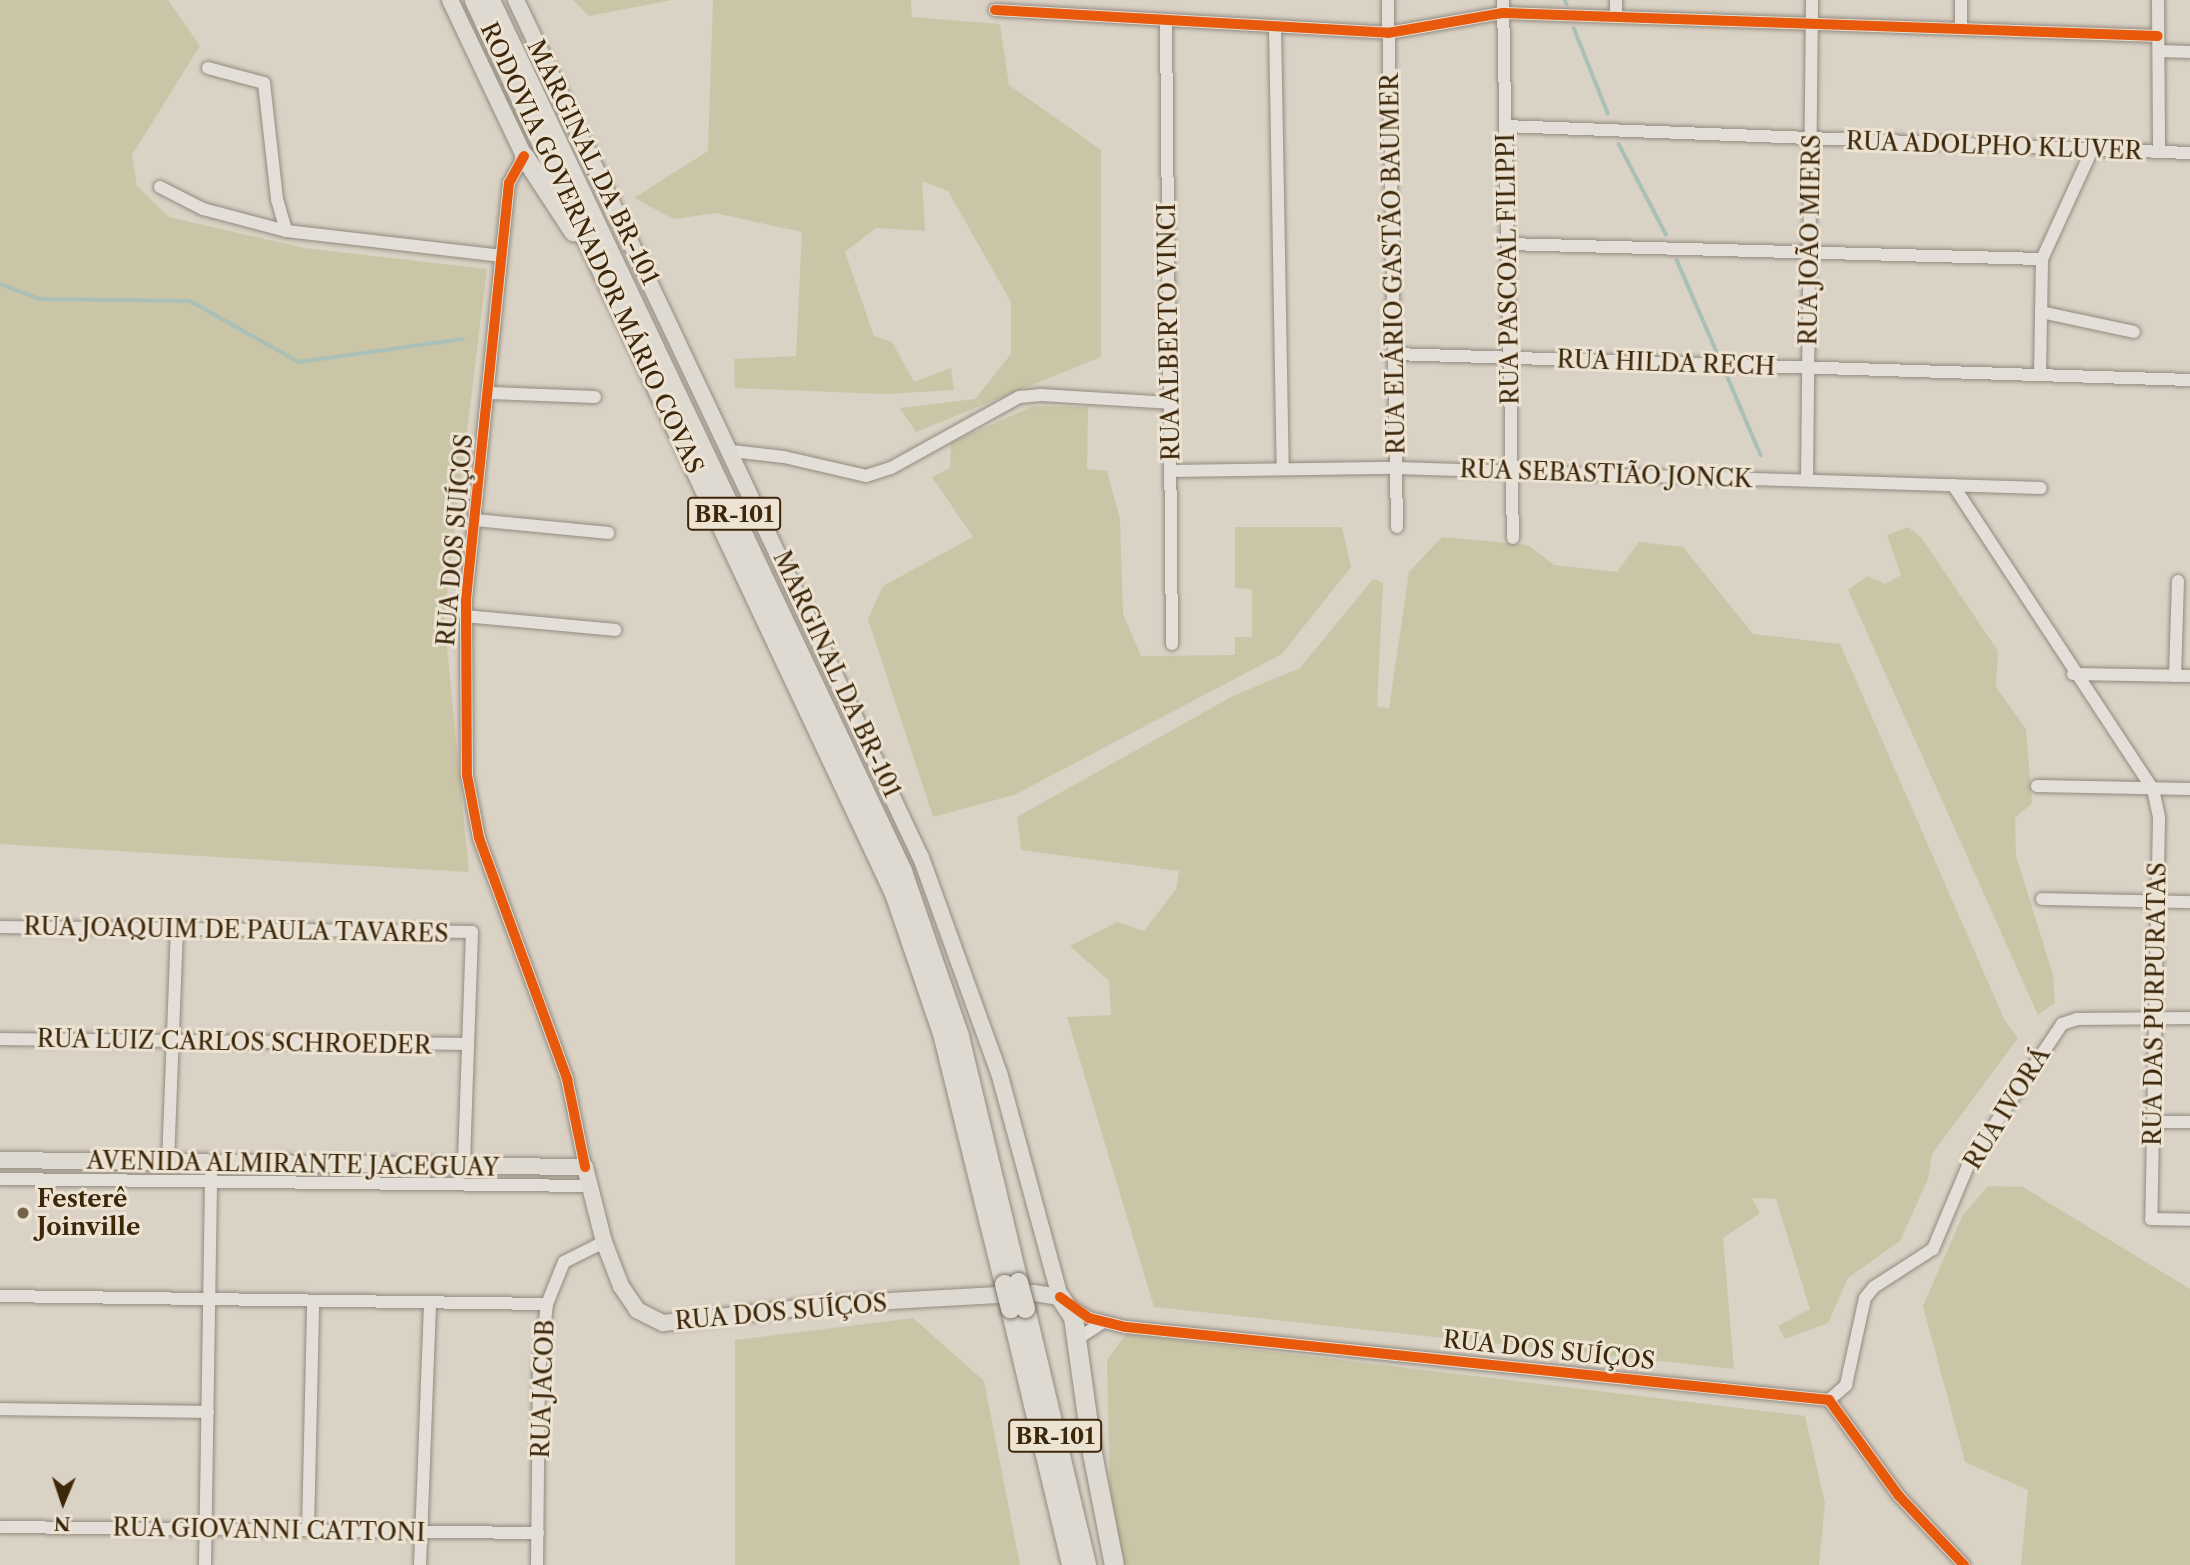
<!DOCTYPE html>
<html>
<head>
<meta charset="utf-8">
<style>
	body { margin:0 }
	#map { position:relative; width:2190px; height:1565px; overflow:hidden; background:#dad2c5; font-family:"Libre Caslon Text",serif }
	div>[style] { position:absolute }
	.green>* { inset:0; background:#c9c5a6 }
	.stream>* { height:3.5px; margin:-1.75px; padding:0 1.75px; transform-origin:1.75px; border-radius:1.75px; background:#aac0b7 }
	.roads { filter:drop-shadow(0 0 2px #928a7f) drop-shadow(0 0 2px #928a7f) }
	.minor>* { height:12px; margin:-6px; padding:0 6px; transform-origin:6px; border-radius:6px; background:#e3dfd8 }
	.major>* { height:16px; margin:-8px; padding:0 8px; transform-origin:8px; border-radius:8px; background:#dedad2 }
	.highway>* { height:19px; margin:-9.5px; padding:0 9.5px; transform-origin:9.5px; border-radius:9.5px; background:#dedad2 }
	.bridges { filter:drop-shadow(0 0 2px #7a7368) drop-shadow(0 0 2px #7a7368) }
	.highway-bridge>* { height:19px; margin:-9.5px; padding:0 9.5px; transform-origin:9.5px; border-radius:9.5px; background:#dedad2 }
	.cycleway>* { height:10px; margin:-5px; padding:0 5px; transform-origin:5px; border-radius:5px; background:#e8590c }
	.dots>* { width:19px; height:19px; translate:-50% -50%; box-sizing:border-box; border:4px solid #ede3d3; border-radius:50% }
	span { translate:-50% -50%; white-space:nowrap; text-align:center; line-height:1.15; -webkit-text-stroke:6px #ede3d3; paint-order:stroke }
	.shield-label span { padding:2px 5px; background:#ede3d3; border:2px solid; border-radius:5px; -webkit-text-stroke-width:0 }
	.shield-label { font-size:23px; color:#3c270b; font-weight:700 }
	.street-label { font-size:24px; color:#3c270b }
	.poi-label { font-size:24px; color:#3c270b; font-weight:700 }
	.left { translate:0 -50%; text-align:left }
	.north { position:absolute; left:28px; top:1467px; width:70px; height:70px; -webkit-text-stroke:5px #ede3d3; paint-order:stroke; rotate:182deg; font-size:19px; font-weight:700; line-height:28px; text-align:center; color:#3c270b }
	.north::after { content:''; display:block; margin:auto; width:24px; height:32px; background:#3c270b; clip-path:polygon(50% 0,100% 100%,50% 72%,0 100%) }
</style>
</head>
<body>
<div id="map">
	<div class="green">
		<i style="clip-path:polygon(0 0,168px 0,200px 46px,132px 155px,137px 186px,169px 217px,304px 248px,487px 269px,444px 616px,469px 872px,0 844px)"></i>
		<i style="clip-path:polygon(573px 0,672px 0,589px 16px)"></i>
		<i style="clip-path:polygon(713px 0,911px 0,912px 17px,1000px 24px,1009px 85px,1101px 150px,1101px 357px,916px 432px,900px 408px,975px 399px,1011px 354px,1011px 302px,948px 191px,922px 181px,925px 231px,876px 228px,845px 252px,874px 336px,892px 342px,914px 382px,951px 368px,954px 390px,884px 394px,735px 388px,734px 359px,796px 356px,802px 232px,715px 213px,674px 219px,634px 198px,708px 151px)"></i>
		<i style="clip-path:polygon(1033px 406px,1088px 407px,1087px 469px,1107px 471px,1120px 519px,1123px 614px,1141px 656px,1235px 655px,1235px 637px,1252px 637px,1252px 589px,1235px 588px,1235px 527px,1342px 527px,1351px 567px,1282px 654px,1014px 795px,933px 817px,868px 619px,883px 586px,973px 537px,932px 477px,950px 468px,951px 443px)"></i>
		<i style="clip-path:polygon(1908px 527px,1921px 537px,1998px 651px,1996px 687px,2026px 729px,2032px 803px,2015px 818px,2016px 856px,2053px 975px,2055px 1003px,2038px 1015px,1848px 590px,1867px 576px,1885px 584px,1901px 575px,1887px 535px)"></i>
		<i style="clip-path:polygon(1442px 537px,1528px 545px,1554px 565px,1617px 572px,1639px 542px,1683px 547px,1753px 634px,1840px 644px,2005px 1021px,2018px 1038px,1932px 1154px,1928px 1179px,1900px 1241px,1848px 1278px,1828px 1323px,1785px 1339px,1778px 1326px,1810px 1309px,1776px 1199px,1752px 1198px,1760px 1213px,1723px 1238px,1734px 1369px,1154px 1307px,1067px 1017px,1111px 1015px,1109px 981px,1070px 946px,1117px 922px,1144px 931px,1176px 889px,1179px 871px,1021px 850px,1017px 817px,1233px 696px,1300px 668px,1373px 579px,1383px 583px,1377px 706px,1389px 709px,1409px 572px)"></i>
		<i style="clip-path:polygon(1988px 1186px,2023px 1187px,2190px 1289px,2190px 1565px,2021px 1565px,2028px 1490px,1965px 1462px,1923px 1306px,1963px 1215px)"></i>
		<i style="clip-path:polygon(913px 1318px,984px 1381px,1020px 1565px,735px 1565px,735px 1340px)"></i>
		<i style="clip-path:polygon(1126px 1334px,1805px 1416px,1825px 1503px,1819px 1565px,1123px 1565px,1110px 1496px,1107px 1360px)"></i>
	</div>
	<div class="stream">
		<i style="left:1565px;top:0;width:4px;rotate:63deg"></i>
		<i style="left:1574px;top:28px;width:92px;rotate:68.2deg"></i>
		<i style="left:1619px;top:144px;width:102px;rotate:62.4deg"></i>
		<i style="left:1677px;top:260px;width:100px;rotate:66.5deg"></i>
		<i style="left:0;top:284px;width:43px;rotate:20.6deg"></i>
		<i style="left:40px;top:299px;width:150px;rotate:0.8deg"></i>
		<i style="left:190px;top:301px;width:125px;rotate:29.2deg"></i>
		<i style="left:299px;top:362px;width:165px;rotate:-8deg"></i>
		<i style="left:1726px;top:373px;width:89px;rotate:66.9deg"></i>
	</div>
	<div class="roads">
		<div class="minor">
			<i style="left:1388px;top:0;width:527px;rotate:89.02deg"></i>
			<i style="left:1503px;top:0;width:538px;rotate:88.94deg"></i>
			<i style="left:2158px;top:0;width:152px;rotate:89.6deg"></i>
			<i style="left:995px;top:10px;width:394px;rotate:3.3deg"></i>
			<i style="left:1388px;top:33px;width:117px;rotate:-9.9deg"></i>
			<i style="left:1503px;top:13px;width:655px;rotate:2.01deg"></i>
			<i style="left:1616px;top:17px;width:17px;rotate:-90deg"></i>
			<i style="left:1166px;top:20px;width:624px;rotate:89.45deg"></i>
			<i style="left:1275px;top:26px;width:441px;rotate:89deg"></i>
			<i style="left:1961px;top:29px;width:29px;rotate:-90deg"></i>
			<i style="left:2159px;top:51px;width:31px;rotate:2deg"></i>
			<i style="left:208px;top:68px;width:58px;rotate:15deg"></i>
			<i style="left:264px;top:83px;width:117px;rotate:83.6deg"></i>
			<i style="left:277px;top:199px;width:33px;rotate:74deg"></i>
			<i style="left:1505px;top:126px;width:686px;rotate:2.26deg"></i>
			<i style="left:524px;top:156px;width:31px;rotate:119deg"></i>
			<i style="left:509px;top:183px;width:420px;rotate:95.9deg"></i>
			<i style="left:466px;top:601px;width:174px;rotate:89.7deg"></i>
			<i style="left:467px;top:775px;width:64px;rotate:79.2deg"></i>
			<i style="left:479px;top:838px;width:257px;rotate:69.9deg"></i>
			<i style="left:567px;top:1079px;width:90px;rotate:78.4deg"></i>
			<i style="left:160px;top:187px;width:48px;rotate:27.1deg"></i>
			<i style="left:203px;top:209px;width:86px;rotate:14.8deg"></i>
			<i style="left:286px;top:231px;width:216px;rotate:6.6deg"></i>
			<i style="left:1507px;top:244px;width:535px;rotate:1.61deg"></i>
			<i style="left:2041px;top:312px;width:95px;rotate:12.1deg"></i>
			<i style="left:1394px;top:354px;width:796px;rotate:1.87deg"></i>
			<i style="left:2040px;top:375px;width:116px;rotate:-89deg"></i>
			<i style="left:2042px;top:259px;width:120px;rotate:-65.4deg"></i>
			<i style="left:490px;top:393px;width:105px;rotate:2.2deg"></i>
			<i style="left:732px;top:451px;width:52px;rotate:6.6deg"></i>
			<i style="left:784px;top:457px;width:84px;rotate:13deg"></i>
			<i style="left:866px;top:476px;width:26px;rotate:-18deg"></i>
			<i style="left:891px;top:468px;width:146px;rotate:-29deg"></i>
			<i style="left:1019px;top:397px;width:22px;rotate:-5deg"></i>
			<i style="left:1041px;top:395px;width:129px;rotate:3.5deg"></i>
			<i style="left:1170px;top:471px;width:226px;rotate:-0.8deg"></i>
			<i style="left:1396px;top:468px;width:645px;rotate:1.78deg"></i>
			<i style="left:1807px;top:480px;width:480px;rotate:-89.4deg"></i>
			<i style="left:1953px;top:485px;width:364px;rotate:56.7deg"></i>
			<i style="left:2153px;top:789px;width:30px;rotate:78deg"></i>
			<i style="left:2159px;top:818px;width:401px;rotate:91.1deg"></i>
			<i style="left:2151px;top:1219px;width:39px;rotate:1deg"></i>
			<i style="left:476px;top:520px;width:133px;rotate:5.6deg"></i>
			<i style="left:465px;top:616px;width:151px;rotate:5.3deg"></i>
			<i style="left:2073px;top:674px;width:117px;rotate:1deg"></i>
			<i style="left:2175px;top:676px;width:95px;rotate:-88.2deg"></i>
			<i style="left:2037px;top:786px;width:153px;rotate:1.1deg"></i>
			<i style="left:2042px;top:899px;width:148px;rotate:1.2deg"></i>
			<i style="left:0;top:927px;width:472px;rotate:0.6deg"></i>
			<i style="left:472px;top:932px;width:234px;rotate:92deg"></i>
			<i style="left:0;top:1039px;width:468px;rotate:0.6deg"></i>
			<i style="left:2153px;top:1122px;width:37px"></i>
			<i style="left:168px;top:1163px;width:234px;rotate:-87.8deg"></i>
			<i style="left:0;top:1179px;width:589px;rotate:0.68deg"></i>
			<i style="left:0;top:1296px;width:547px;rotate:0.84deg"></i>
			<i style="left:1069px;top:1305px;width:24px;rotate:33deg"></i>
			<i style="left:1089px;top:1318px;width:38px;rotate:14deg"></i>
			<i style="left:1126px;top:1327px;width:707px;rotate:5.93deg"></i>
			<i style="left:1829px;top:1400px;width:119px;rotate:53.9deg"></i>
			<i style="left:1899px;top:1496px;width:95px;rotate:46.7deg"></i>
			<i style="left:1077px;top:1339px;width:30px;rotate:-33deg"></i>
			<i style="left:1829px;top:1400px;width:23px;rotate:-41deg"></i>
			<i style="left:1846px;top:1385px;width:89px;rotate:-77.7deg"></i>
			<i style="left:1865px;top:1298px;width:14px;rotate:-51deg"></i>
			<i style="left:1874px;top:1287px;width:70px;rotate:-32.8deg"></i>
			<i style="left:1933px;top:1249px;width:95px;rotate:-67.2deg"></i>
			<i style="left:1970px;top:1161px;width:165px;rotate:-56.1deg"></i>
			<i style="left:2062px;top:1024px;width:16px;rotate:-18deg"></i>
			<i style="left:2077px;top:1019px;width:113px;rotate:-0.5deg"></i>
			<i style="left:0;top:1409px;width:208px;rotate:0.8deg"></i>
			<i style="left:0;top:1527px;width:538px;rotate:0.64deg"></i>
			<i style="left:308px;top:1530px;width:229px;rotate:-88.7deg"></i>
			<i style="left:205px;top:1565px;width:391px;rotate:-89.1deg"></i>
			<i style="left:420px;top:1565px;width:262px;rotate:-87.8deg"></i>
			<i style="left:537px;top:1565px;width:193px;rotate:-89.4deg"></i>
			<i style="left:539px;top:1372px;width:68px;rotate:-83.3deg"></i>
			<i style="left:547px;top:1304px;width:45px;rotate:-68deg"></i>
			<i style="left:564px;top:1262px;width:45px;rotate:-26.6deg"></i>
		</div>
		<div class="major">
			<i style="left:450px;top:0;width:173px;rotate:64.6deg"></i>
			<i style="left:0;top:1160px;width:585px;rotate:0.69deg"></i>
			<i style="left:585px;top:1167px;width:77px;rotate:75.8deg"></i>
			<i style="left:604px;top:1242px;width:47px;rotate:68.9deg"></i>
			<i style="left:621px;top:1286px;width:29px;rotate:56deg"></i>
			<i style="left:637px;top:1310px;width:29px;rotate:27deg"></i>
			<i style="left:663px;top:1323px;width:174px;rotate:-6.3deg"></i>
			<i style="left:836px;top:1304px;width:198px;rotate:-3.2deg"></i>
			<i style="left:1034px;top:1293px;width:26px;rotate:9deg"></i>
			<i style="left:1060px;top:1297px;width:232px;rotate:-105.2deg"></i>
			<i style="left:999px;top:1073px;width:229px;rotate:-109.9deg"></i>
			<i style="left:921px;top:858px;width:949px;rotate:-115.27deg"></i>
		</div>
		<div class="highway">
			<i style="left:474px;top:0;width:987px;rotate:64.81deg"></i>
			<i style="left:894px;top:893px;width:148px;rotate:71.1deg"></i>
			<i style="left:942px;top:1033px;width:259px;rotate:76.1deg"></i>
			<i style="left:490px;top:0;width:964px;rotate:64.68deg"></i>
			<i style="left:902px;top:871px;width:175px;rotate:70.9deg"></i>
			<i style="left:959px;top:1036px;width:253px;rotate:76.5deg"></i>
			<i style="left:524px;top:156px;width:90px;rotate:56.8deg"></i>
			<i style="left:1060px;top:1297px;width:24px;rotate:57deg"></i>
			<i style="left:1073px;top:1317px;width:137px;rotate:82deg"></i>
			<i style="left:1092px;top:1453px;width:114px;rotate:78.9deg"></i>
			<i style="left:1010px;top:1308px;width:264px;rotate:76.6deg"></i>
			<i style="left:1025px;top:1308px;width:264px;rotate:76.6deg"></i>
		</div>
	</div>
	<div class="bridges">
		<div class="highway-bridge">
			<i style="left:1018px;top:1282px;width:27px;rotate:75deg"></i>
			<i style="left:1004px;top:1284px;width:25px;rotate:76deg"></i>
		</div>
	</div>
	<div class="cycleway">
		<i style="left:995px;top:10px;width:394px;rotate:3.3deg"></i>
		<i style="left:1388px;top:33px;width:117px;rotate:-9.9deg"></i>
		<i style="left:1503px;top:13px;width:655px;rotate:2.01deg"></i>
		<i style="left:524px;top:156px;width:31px;rotate:119deg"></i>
		<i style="left:509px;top:183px;width:420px;rotate:95.9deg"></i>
		<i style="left:466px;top:601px;width:174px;rotate:89.7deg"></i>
		<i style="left:467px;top:775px;width:64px;rotate:79.2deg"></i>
		<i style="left:479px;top:838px;width:257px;rotate:69.9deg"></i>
		<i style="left:567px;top:1079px;width:90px;rotate:78.4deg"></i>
		<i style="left:1060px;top:1297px;width:36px;rotate:36deg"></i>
		<i style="left:1089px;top:1318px;width:38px;rotate:14deg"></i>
		<i style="left:1126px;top:1327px;width:707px;rotate:5.93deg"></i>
		<i style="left:1829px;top:1400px;width:119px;rotate:53.9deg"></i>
		<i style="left:1899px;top:1496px;width:95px;rotate:46.7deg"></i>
	</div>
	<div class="dots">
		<i style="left:23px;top:1213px;background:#73634c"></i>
	</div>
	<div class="shield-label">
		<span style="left:734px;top:514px">BR-101</span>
		<span style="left:1055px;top:1436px">BR-101</span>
	</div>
	<div class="street-label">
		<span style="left:1994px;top:146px;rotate:2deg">RUA ADOLPHO KLUVER</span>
		<span style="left:593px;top:162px;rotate:64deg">MARGINAL DA BR-101</span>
		<span style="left:1810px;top:240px;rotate:-89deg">RUA JOÃO MIERS</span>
		<span style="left:592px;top:248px;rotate:65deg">RODOVIA GOVERNADOR MÁRIO COVAS</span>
		<span style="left:1393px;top:264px;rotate:-91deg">RUA ELÁRIO GASTÃO BAUMER</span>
		<span style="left:1508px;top:269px;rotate:-91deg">RUA PASCOAL FILIPPI</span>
		<span style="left:1169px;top:332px;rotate:-91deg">RUA ALBERTO VINCI</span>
		<span style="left:1666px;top:363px;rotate:2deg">RUA HILDA RECH</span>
		<span style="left:1606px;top:474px;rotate:2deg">RUA SEBASTIÃO JONCK</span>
		<span style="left:455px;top:540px;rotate:-85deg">RUA DOS SUÍÇOS</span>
		<span style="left:837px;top:674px;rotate:65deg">MARGINAL DA BR-101</span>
		<span style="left:236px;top:930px;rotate:1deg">RUA JOAQUIM DE PAULA TAVARES</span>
		<span style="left:2155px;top:1004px;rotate:-89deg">RUA DAS PURPURATAS</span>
		<span style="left:234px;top:1042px;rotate:1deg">RUA LUIZ CARLOS SCHROEDER</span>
		<span style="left:2007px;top:1108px;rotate:-58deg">RUA IVORÁ</span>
		<span style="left:293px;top:1164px;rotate:1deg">AVENIDA ALMIRANTE JACEGUAY</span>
		<span style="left:781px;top:1312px;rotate:-5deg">RUA DOS SUÍÇOS</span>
		<span style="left:1549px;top:1350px;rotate:6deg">RUA DOS SUÍÇOS</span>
		<span style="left:543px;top:1389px;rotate:-88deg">RUA JACOB</span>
		<span style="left:269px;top:1530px;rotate:1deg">RUA GIOVANNI CATTONI</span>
	</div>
	<div class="poi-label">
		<span class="left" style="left:37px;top:1213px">Festerê<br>Joinville</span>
	</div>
	<div class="north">N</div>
</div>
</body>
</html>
